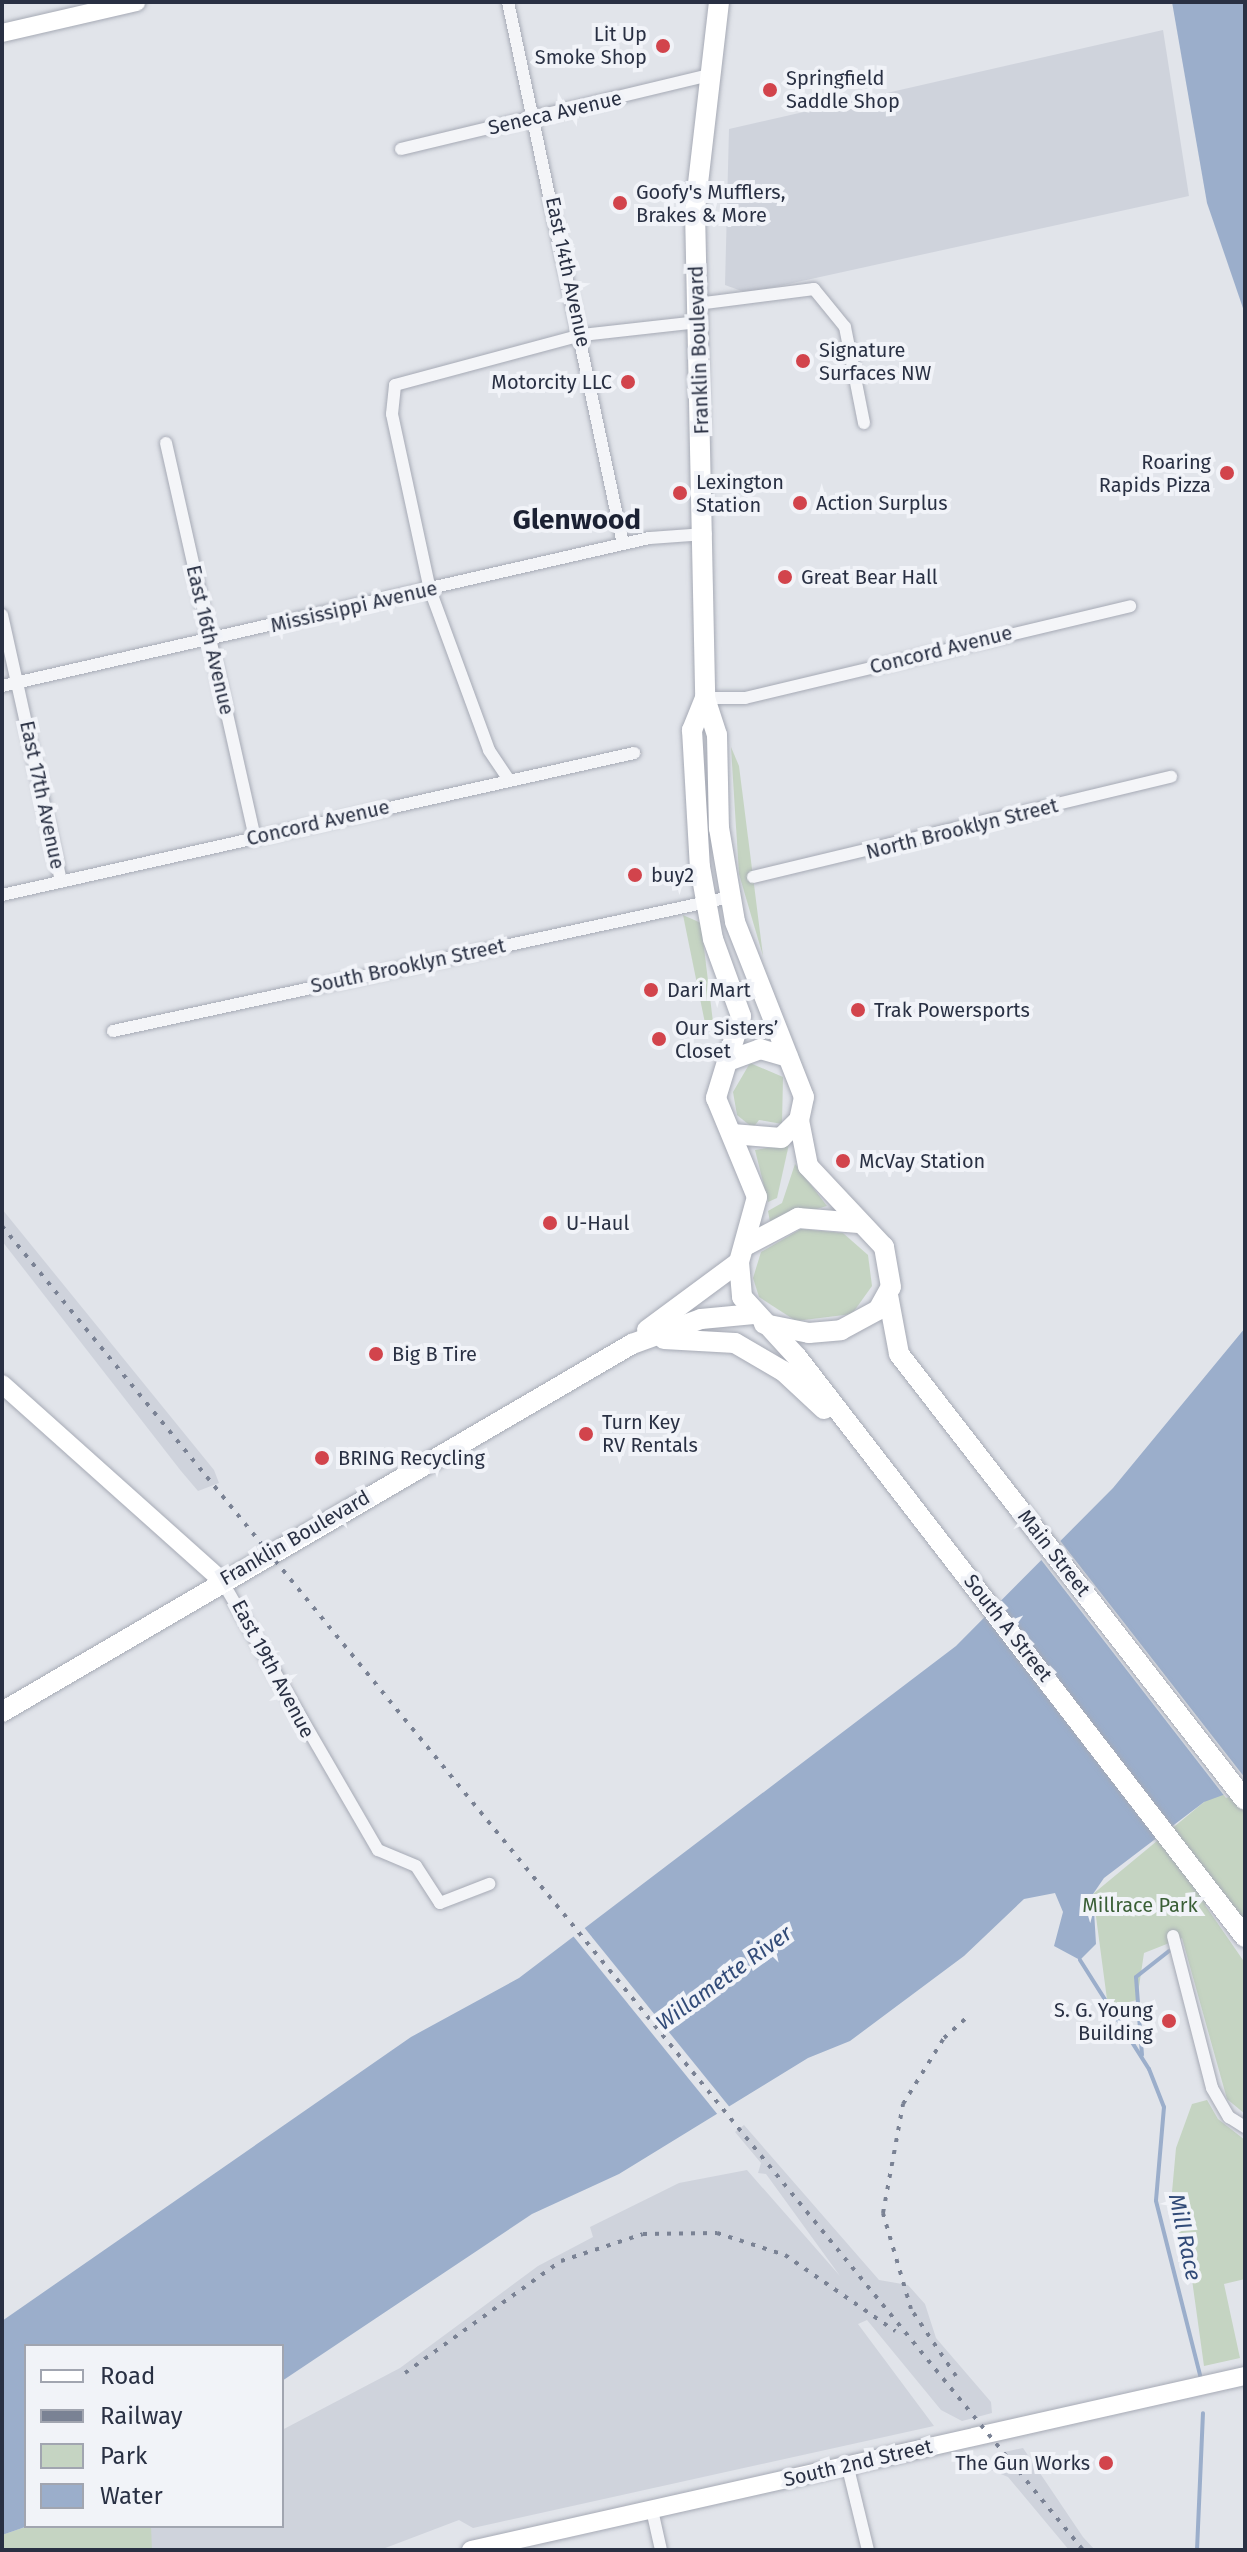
<!DOCTYPE html>
<html>
<head>
<meta charset="utf-8">
<style>
	body { margin:0 }
	#map { position:relative; width:1247px; height:2552px; overflow:hidden; background:#e1e4ea; font-family:"Fira Sans",sans-serif }
	div>[style] { position:absolute }
	.built>* { inset:0; background:#cfd3dc }
	.green>* { inset:0; background:#c5d4c2 }
	.water>* { inset:0; background:#9baecb }
	.pier>* { inset:0; background:#e1e4ea; transform-origin:0 0 }
	.stream>* { height:4px; margin:-2px; padding:0 2px; transform-origin:2px; border-radius:2px; background:#9baecb }
	.roads { filter:drop-shadow(0 0 2px #a6aab5) drop-shadow(0 0 2px #a6aab5) }
	.street>* { height:12px; margin:-6px; padding:0 6px; transform-origin:6px; border-radius:6px; background:#f4f5f8 }
	.secondary>* { height:18px; margin:-9px; padding:0 9px; transform-origin:9px; border-radius:9px; background:#fff }
	.primary>* { height:20px; margin:-10px; padding:0 10px; transform-origin:10px; border-radius:10px; background:#fff }
	.rail>* { height:4px; margin-top:-2px; transform-origin:0; background:repeating-linear-gradient(90deg,#7a8294 0 4px,transparent 0 12px) }
	.dots>* { width:22px; height:22px; translate:-50% -50%; box-sizing:border-box; border:4px solid #f1f3f8; border-radius:50% }
	span { translate:-50% -50%; white-space:nowrap; text-align:center; line-height:1.15; -webkit-text-stroke:8px #f1f3f8; paint-order:stroke }
	.poi-label { font-size:20px; color:#293043 }
	.right { translate:-100% -50%; text-align:right }
	.left { translate:0 -50%; text-align:left }
	.street-label { font-size:20px; color:#293043 }
	.park-label { font-size:20px; color:#3a5f36 }
	.water-label { font-size:22px; color:#324b78; font-style:italic }
	.district-label { font-size:28px; color:#1b2133; font-weight:700 }
	.frame { position:absolute; inset:0; border:4px solid #293043; pointer-events:none }
	.legend { position:absolute; left:24px; top:2344px; width:260px; height:184px; box-sizing:border-box; background:#f1f3f8; border:2px solid #a1a5b0; margin:0; padding:10px 14px; list-style:none; font-size:24px; color:#293043 }
	.legend li { display:flex; align-items:center; gap:16px; height:40px }
	.legend b { width:40px; border:2px solid #a1a5b0 }
</style>
</head>
<body>
<div id="map">
	<div class="built">
		<i style="clip-path:polygon(1163px 30px,1189px 196px,747px 293px,725px 285px,729px 129px)"></i>
		<i style="clip-path:polygon(2px 1209px,214px 1470px,219px 1483px,198px 1491px,181px 1471px,2px 1241px)"></i>
		<i style="clip-path:polygon(744px 2125px,879px 2280px,908px 2285px,925px 2304px,936px 2338px,991px 2402px,992px 2413px,962px 2421px,941px 2410px,867px 2320px,858px 2324px,934px 2426px,473px 2528px,459px 2520px,380px 2550px,131px 2550px,129px 2526px,282px 2526px,282px 2430px,400px 2368px,538px 2266px,593px 2237px,590px 2227px,679px 2183px,747px 2170px,840px 2276px,766px 2174px,758px 2173px,761px 2163px,735px 2132px)"></i>
		<i style="clip-path:polygon(1023px 2448px,1083px 2537px,1095px 2550px,1069px 2550px,1008px 2477px,991px 2470px,995px 2454px)"></i>
	</div>
	<div class="green">
		<i style="clip-path:polygon(731px 747px,739px 766px,763px 956px,739px 874px)"></i>
		<i style="clip-path:polygon(683px 915px,701px 923px,713px 1022px,705px 1023px)"></i>
		<i style="clip-path:polygon(750px 1063px,783px 1077px,782px 1124px,759px 1120px,753px 1128px,737px 1115px,733px 1092px)"></i>
		<i style="clip-path:polygon(789px 1144px,777px 1198px,768px 1202px,755px 1150px)"></i>
		<i style="clip-path:polygon(795px 1164px,827px 1206px,770px 1222px,768px 1211px,782px 1203px)"></i>
		<i style="clip-path:polygon(801px 1229px,843px 1233px,868px 1255px,872px 1286px,852px 1314px,796px 1321px,759px 1297px,753px 1278px,761px 1252px)"></i>
		<i style="clip-path:polygon(1245px 1754px,1245px 1923px,1223px 1892px,1205px 1905px,1245px 1963px,1245px 2114px,1227px 2099px,1182px 1938px,1144px 1953px,1137px 2000px,1108px 2007px,1093px 1894px,1204px 1802px)"></i>
		<i style="clip-path:polygon(1207px 2100px,1218px 2119px,1245px 2140px,1245px 2279px,1224px 2284px,1240px 2358px,1204px 2366px,1188px 2251px,1170px 2214px,1176px 2148px,1192px 2104px)"></i>
		<i style="clip-path:polygon(28px 2526px,151px 2526px,152px 2550px,2px 2550px,2px 2535px)"></i>
	</div>
	<div class="water">
		<i style="clip-path:polygon(1172px 2px,1245px 2px,1245px 314px,1207px 203px)"></i>
		<i style="clip-path:polygon(1245px 1328px,1245px 1787px,1204px 1802px,1104px 1878px,1093px 1894px,1096px 1944px,1080px 1960px,1054px 1946px,1063px 1912px,1055px 1893px,1024px 1899px,964px 1956px,850px 2041px,808px 2058px,619px 2174px,532px 2214px,282px 2381px,282px 2346px,26px 2346px,28px 2526px,2px 2535px,2px 2321px,411px 2037px,519px 1978px,956px 1646px,1113px 1488px)"></i>
	</div>
	<div class="pier">
		<i style="clip-path:polygon(1058px 1538px,1245px 1778px,1245px 1792px,1226px 1798px,1039px 1557px)"></i>
		<i style="left:583px;top:1926px;width:239px;height:14px;rotate:51deg"></i>
	</div>
	<div class="stream">
		<i style="left:1080px;top:1960px;width:129px;rotate:57.7deg"></i>
		<i style="left:1149px;top:2069px;width:41px;rotate:68.5deg"></i>
		<i style="left:1164px;top:2107px;width:94px;rotate:94.9deg"></i>
		<i style="left:1156px;top:2201px;width:184px;rotate:75.8deg"></i>
		<i style="left:1142px;top:2055px;width:78px;rotate:-94.4deg"></i>
		<i style="left:1136px;top:1977px;width:42px;rotate:-38.2deg"></i>
		<i style="left:1197px;top:2550px;width:137px;rotate:-87.5deg"></i>
	</div>
	<div class="roads">
		<div class="street">
			<i style="left:508px;top:2px;width:554px;rotate:78.02deg"></i>
			<i style="left:401px;top:149px;width:317px;rotate:-13.5deg"></i>
			<i style="left:697px;top:304px;width:118px;rotate:-7.3deg"></i>
			<i style="left:814px;top:289px;width:49px;rotate:50.8deg"></i>
			<i style="left:845px;top:327px;width:98px;rotate:78.8deg"></i>
			<i style="left:166px;top:443px;width:405px;rotate:77.3deg"></i>
			<i style="left:2px;top:615px;width:273px;rotate:77.5deg"></i>
			<i style="left:2px;top:686px;width:664px;rotate:-12.88deg"></i>
			<i style="left:649px;top:538px;width:57px;rotate:-4deg"></i>
			<i style="left:705px;top:698px;width:40px"></i>
			<i style="left:745px;top:698px;width:396px;rotate:-13.4deg"></i>
			<i style="left:509px;top:780px;width:36px;rotate:-124deg"></i>
			<i style="left:489px;top:750px;width:171px;rotate:-110.2deg"></i>
			<i style="left:430px;top:590px;width:180px;rotate:-102.2deg"></i>
			<i style="left:392px;top:414px;width:29px;rotate:-84deg"></i>
			<i style="left:395px;top:385px;width:194px;rotate:-15deg"></i>
			<i style="left:582px;top:335px;width:117px;rotate:-6.4deg"></i>
			<i style="left:753px;top:877px;width:430px;rotate:-13.5deg"></i>
			<i style="left:2px;top:895px;width:648px;rotate:-12.66deg"></i>
			<i style="left:113px;top:1031px;width:631px;rotate:-12.25deg"></i>
			<i style="left:222px;top:1581px;width:311px;rotate:59.9deg"></i>
			<i style="left:378px;top:1850px;width:41px;rotate:22.8deg"></i>
			<i style="left:416px;top:1866px;width:44px;rotate:57deg"></i>
			<i style="left:440px;top:1903px;width:53px;rotate:-21.2deg"></i>
			<i style="left:1173px;top:1936px;width:157px;rotate:75.6deg"></i>
			<i style="left:1212px;top:2088px;width:34px;rotate:60deg"></i>
			<i style="left:1229px;top:2117px;width:19px;rotate:32deg"></i>
			<i style="left:847px;top:2464px;width:89px;rotate:76.3deg"></i>
			<i style="left:652px;top:2510px;width:41px;rotate:77.3deg"></i>
		</div>
		<div class="secondary">
			<i style="left:2px;top:33px;width:138px;rotate:-13deg"></i>
			<i style="left:2px;top:1384px;width:295px;rotate:41.8deg"></i>
			<i style="left:471px;top:2550px;width:793px;rotate:-12.67deg"></i>
		</div>
		<div class="primary">
			<i style="left:719px;top:2px;width:209px;rotate:96.6deg"></i>
			<i style="left:695px;top:210px;width:488px;rotate:88.8deg"></i>
			<i style="left:705px;top:698px;width:39px;rotate:72deg"></i>
			<i style="left:717px;top:735px;width:93px;rotate:88.8deg"></i>
			<i style="left:719px;top:828px;width:95px;rotate:80.3deg"></i>
			<i style="left:735px;top:922px;width:188px;rotate:68.5deg"></i>
			<i style="left:804px;top:1097px;width:24px;rotate:102deg"></i>
			<i style="left:799px;top:1120px;width:25px;rotate:135deg"></i>
			<i style="left:781px;top:1138px;width:49px;rotate:-175.3deg"></i>
			<i style="left:705px;top:698px;width:35px;rotate:112deg"></i>
			<i style="left:692px;top:730px;width:137px;rotate:86.7deg"></i>
			<i style="left:700px;top:867px;width:73px;rotate:79.8deg"></i>
			<i style="left:713px;top:939px;width:82px;rotate:70deg"></i>
			<i style="left:741px;top:1016px;width:86px;rotate:107deg"></i>
			<i style="left:716px;top:1098px;width:107px;rotate:67.5deg"></i>
			<i style="left:757px;top:1197px;width:67px;rotate:105.5deg"></i>
			<i style="left:739px;top:1262px;width:35px;rotate:85deg"></i>
			<i style="left:742px;top:1297px;width:81px;rotate:47.5deg"></i>
			<i style="left:797px;top:1357px;width:733px;rotate:52.32deg"></i>
			<i style="left:733px;top:1059px;width:29px;rotate:-20deg"></i>
			<i style="left:760px;top:1049px;width:29px;rotate:16deg"></i>
			<i style="left:747px;top:1245px;width:58px;rotate:-27.9deg"></i>
			<i style="left:798px;top:1218px;width:61px;rotate:4.7deg"></i>
			<i style="left:888px;top:1295px;width:60px;rotate:79.4deg"></i>
			<i style="left:899px;top:1354px;width:564px;rotate:52.2deg"></i>
			<i style="left:764px;top:1324px;width:46px;rotate:11.3deg"></i>
			<i style="left:809px;top:1333px;width:32px;rotate:-5deg"></i>
			<i style="left:841px;top:1330px;width:42px;rotate:-28.4deg"></i>
			<i style="left:878px;top:1310px;width:26px;rotate:-61deg"></i>
			<i style="left:891px;top:1287px;width:41px;rotate:-99.9deg"></i>
			<i style="left:884px;top:1247px;width:111px;rotate:-133.2deg"></i>
			<i style="left:808px;top:1166px;width:47px;rotate:-101.1deg"></i>
			<i style="left:647px;top:1330px;width:114px;rotate:-36.5deg"></i>
			<i style="left:664px;top:1339px;width:71px;rotate:3.2deg"></i>
			<i style="left:735px;top:1343px;width:56px;rotate:30.3deg"></i>
			<i style="left:783px;top:1371px;width:56px;rotate:42.8deg"></i>
			<i style="left:2px;top:1712px;width:730px;rotate:-30.29deg"></i>
			<i style="left:632px;top:1344px;width:73px;rotate:-19.9deg"></i>
			<i style="left:701px;top:1319px;width:53px;rotate:-5.4deg"></i>
		</div>
	</div>
	<div class="rail">
		<i style="left:2px;top:1226px;width:1709px;rotate:50.77deg"></i>
		<i style="left:405px;top:2373px;width:192px;rotate:-35.7deg"></i>
		<i style="left:561px;top:2261px;width:86px;rotate:-18.2deg"></i>
		<i style="left:643px;top:2234px;width:74px;rotate:-0.8deg"></i>
		<i style="left:717px;top:2233px;width:71px;rotate:17.9deg"></i>
		<i style="left:785px;top:2255px;width:134px;rotate:34.6deg"></i>
		<i style="left:956px;top:2376px;width:81px;rotate:-123.9deg"></i>
		<i style="left:911px;top:2309px;width:100px;rotate:-106.3deg"></i>
		<i style="left:883px;top:2213px;width:111px;rotate:-79.6deg"></i>
		<i style="left:903px;top:2104px;width:78px;rotate:-58.2deg"></i>
		<i style="left:944px;top:2038px;width:31px;rotate:-42deg"></i>
	</div>
	<div class="dots">
		<i style="left:663px;top:46px;background:#d2444c"></i>
		<i style="left:770px;top:90px;background:#d2444c"></i>
		<i style="left:620px;top:203px;background:#d2444c"></i>
		<i style="left:803px;top:361px;background:#d2444c"></i>
		<i style="left:628px;top:382px;background:#d2444c"></i>
		<i style="left:1227px;top:473px;background:#d2444c"></i>
		<i style="left:680px;top:493px;background:#d2444c"></i>
		<i style="left:800px;top:503px;background:#d2444c"></i>
		<i style="left:785px;top:577px;background:#d2444c"></i>
		<i style="left:635px;top:875px;background:#d2444c"></i>
		<i style="left:651px;top:990px;background:#d2444c"></i>
		<i style="left:858px;top:1010px;background:#d2444c"></i>
		<i style="left:659px;top:1039px;background:#d2444c"></i>
		<i style="left:843px;top:1161px;background:#d2444c"></i>
		<i style="left:550px;top:1223px;background:#d2444c"></i>
		<i style="left:376px;top:1354px;background:#d2444c"></i>
		<i style="left:586px;top:1434px;background:#d2444c"></i>
		<i style="left:322px;top:1458px;background:#d2444c"></i>
		<i style="left:1169px;top:2021px;background:#d2444c"></i>
		<i style="left:1106px;top:2463px;background:#d2444c"></i>
	</div>
	<div class="poi-label">
		<span class="right" style="left:647px;top:46px">Lit Up<br>Smoke Shop</span>
		<span class="left" style="left:786px;top:90px">Springfield<br>Saddle Shop</span>
		<span class="left" style="left:636px;top:204px">Goofy's Mufflers,<br>Brakes &amp; More</span>
		<span class="left" style="left:819px;top:362px">Signature<br>Surfaces NW</span>
		<span class="right" style="left:612px;top:382px">Motorcity LLC</span>
		<span class="right" style="left:1211px;top:474px">Roaring<br>Rapids Pizza</span>
		<span class="left" style="left:696px;top:494px">Lexington<br>Station</span>
		<span class="left" style="left:816px;top:503px">Action Surplus</span>
		<span class="left" style="left:801px;top:577px">Great Bear Hall</span>
		<span class="left" style="left:651px;top:875px">buy2</span>
		<span class="left" style="left:667px;top:990px">Dari Mart</span>
		<span class="left" style="left:874px;top:1010px">Trak Powersports</span>
		<span class="left" style="left:675px;top:1040px">Our Sisters’<br>Closet</span>
		<span class="left" style="left:859px;top:1161px">McVay Station</span>
		<span class="left" style="left:566px;top:1223px">U-Haul</span>
		<span class="left" style="left:392px;top:1354px">Big B Tire</span>
		<span class="left" style="left:602px;top:1434px">Turn Key<br>RV Rentals</span>
		<span class="left" style="left:338px;top:1458px">BRING Recycling</span>
		<span class="right" style="left:1153px;top:2022px">S. G. Young<br>Building</span>
		<span class="right" style="left:1090px;top:2463px">The Gun Works</span>
	</div>
	<div class="street-label">
		<span style="left:555px;top:113px;rotate:-13deg">Seneca Avenue</span>
		<span style="left:568px;top:272px;rotate:78deg">East 14th Avenue</span>
		<span style="left:699px;top:350px;rotate:-92deg">Franklin Boulevard</span>
		<span style="left:354px;top:607px;rotate:-13deg">Mississippi Avenue</span>
		<span style="left:210px;top:640px;rotate:77deg">East 16th Avenue</span>
		<span style="left:941px;top:650px;rotate:-14deg">Concord Avenue</span>
		<span style="left:42px;top:795px;rotate:78deg">East 17th Avenue</span>
		<span style="left:318px;top:823px;rotate:-13deg">Concord Avenue</span>
		<span style="left:962px;top:829px;rotate:-14deg">North Brooklyn Street</span>
		<span style="left:408px;top:966px;rotate:-12deg">South Brooklyn Street</span>
		<span style="left:295px;top:1538px;rotate:-30deg">Franklin Boulevard</span>
		<span style="left:1054px;top:1553px;rotate:52deg">Main Street</span>
		<span style="left:1008px;top:1628px;rotate:52deg">South A Street</span>
		<span style="left:273px;top:1669px;rotate:62deg">East 19th Avenue</span>
		<span style="left:858px;top:2463px;rotate:-13deg">South 2nd Street</span>
	</div>
	<div class="park-label">
		<span style="left:1140px;top:1905px">Millrace Park</span>
	</div>
	<div class="water-label">
		<span style="left:724px;top:1978px;rotate:-36deg">Willamette River</span>
		<span style="left:1185px;top:2237px;rotate:78deg">Mill Race</span>
	</div>
	<div class="district-label">
		<span style="left:577px;top:520px">Glenwood</span>
	</div>
	<div class="frame"></div>
	<ul class="legend">
	<li><b style="height:10px;background:#fff"></b>Road</li>
	<li><b style="height:10px;background:#7a8294"></b>Railway</li>
	<li><b style="height:22px;background:#c5d4c2"></b>Park</li>
	<li><b style="height:22px;background:#9baecb"></b>Water</li>
	</ul>
</div>
</body>
</html>
